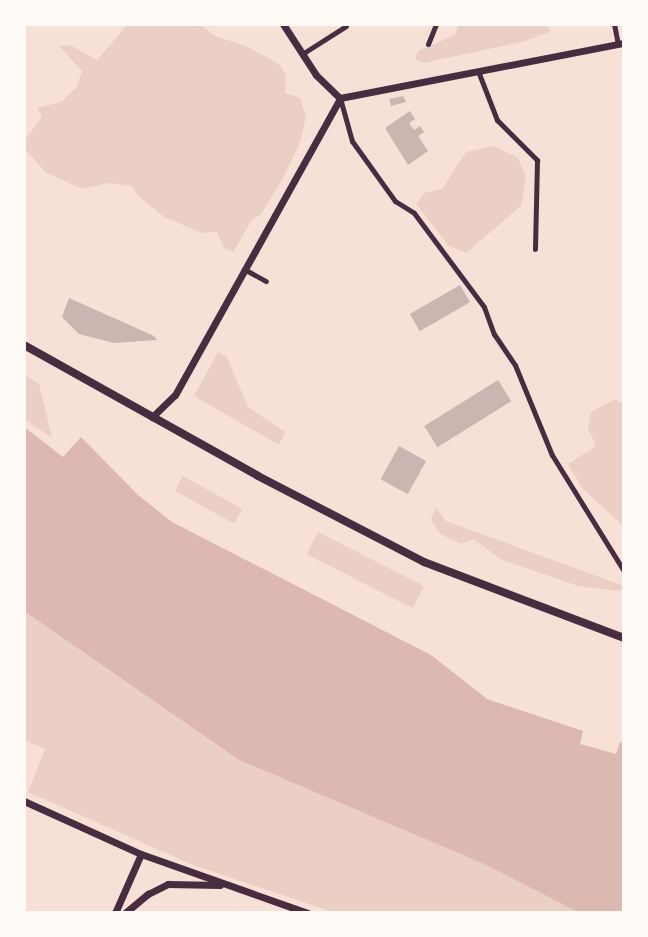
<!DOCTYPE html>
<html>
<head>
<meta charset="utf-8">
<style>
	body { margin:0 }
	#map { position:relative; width:648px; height:937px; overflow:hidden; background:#f7e1d7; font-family:"DejaVu Sans",sans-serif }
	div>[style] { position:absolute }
	.green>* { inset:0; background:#ebcfc5; transform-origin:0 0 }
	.water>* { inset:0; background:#dcb8b0 }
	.building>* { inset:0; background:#ccb4b1; transform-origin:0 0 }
	.minor>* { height:5px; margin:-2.5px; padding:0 2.5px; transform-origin:2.5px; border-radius:2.5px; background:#4a2c40 }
	.tertiary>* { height:7px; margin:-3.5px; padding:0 3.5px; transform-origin:3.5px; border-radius:3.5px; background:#4a2c40 }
	.secondary>* { height:8px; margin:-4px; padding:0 4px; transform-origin:4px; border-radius:4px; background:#4a2c40 }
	span { translate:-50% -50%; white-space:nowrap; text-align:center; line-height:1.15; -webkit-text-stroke:4.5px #fffaf5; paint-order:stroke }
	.frame { position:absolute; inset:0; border:26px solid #fffaf5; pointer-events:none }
</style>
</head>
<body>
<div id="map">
	<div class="green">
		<i style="clip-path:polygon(128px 24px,199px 24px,215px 36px,246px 46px,279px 64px,286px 75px,285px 93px,300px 98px,306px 117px,300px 143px,282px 180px,260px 215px,252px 220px,233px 252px,224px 248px,217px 232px,202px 233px,164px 217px,138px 196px,132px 186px,109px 183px,82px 189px,45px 172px,24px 148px,24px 141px,42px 117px,37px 108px,61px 102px,77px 87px,82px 71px,59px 46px,70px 45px,97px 60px)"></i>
		<i style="clip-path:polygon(459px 24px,545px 24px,551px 31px,526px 41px,423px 63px,415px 59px,418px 51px,455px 35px)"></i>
		<i style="clip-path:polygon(494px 146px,518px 158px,526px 176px,521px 206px,466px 253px,449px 246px,416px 204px,424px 193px,442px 189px,466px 152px)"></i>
		<i style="clip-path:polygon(218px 352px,227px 357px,248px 407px,285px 432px,279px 445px,194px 396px)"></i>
		<i style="clip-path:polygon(24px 374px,39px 384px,52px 438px,24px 419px)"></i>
		<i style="clip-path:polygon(615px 399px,624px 404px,623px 526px,581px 487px,568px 464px,596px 446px,588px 428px,591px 412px)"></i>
		<i style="left:183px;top:476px;width:68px;height:17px;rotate:29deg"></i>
		<i style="clip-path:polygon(436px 507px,446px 521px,624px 586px,620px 591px,578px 586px,502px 560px,473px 539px,461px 544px,440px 534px,431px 520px)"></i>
		<i style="left:318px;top:532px;width:119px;height:25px;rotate:27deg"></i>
		<i style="clip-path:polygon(24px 611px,239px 760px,484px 864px,580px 913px,335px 913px,193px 865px,28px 792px,45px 749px,24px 740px)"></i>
	</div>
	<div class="water">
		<i style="clip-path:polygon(24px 427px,63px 457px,81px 437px,138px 495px,172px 522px,431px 655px,487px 699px,583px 731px,580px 744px,616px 754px,620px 742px,624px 743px,624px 913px,580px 913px,484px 864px,239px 760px,24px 611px)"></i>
	</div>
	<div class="building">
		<i style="clip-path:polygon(403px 96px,406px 102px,391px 106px,389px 99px)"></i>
		<i style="clip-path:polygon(410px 111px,415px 119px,409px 123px,414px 130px,420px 126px,424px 132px,418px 136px,428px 151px,408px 165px,385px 128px)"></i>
		<i style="left:460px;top:285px;width:20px;height:58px;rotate:60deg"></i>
		<i style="clip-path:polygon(69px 298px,154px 336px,157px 340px,114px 343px,79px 334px,62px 317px)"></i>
		<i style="left:498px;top:380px;width:25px;height:87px;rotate:58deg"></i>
		<i style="left:399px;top:446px;width:31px;height:38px;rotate:29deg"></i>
	</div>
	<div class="minor">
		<i style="left:614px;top:24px;width:20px;rotate:79deg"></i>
		<i style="left:428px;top:44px;width:22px;rotate:-68deg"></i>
		<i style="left:302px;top:54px;width:52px;rotate:-32.5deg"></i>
		<i style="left:478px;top:71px;width:53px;rotate:68.8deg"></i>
		<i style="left:497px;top:120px;width:57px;rotate:45deg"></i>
		<i style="left:537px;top:160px;width:89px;rotate:91.3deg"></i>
		<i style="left:340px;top:98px;width:45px;rotate:74.4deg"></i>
		<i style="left:352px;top:141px;width:74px;rotate:54.4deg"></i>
		<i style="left:395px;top:201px;width:22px;rotate:32deg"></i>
		<i style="left:414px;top:213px;width:117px;rotate:53.3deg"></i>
		<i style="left:484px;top:307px;width:29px;rotate:70deg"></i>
		<i style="left:494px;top:334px;width:37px;rotate:56deg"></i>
		<i style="left:515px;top:365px;width:97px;rotate:67.7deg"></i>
		<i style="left:552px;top:455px;width:137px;rotate:58.2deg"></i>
		<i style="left:244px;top:269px;width:25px;rotate:29deg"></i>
	</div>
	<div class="tertiary">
		<i style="left:283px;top:24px;width:61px;rotate:57.1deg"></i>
		<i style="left:316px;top:75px;width:33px;rotate:44deg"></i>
		<i style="left:340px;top:98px;width:289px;rotate:-11deg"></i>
		<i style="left:152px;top:417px;width:32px;rotate:-44deg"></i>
		<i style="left:175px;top:395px;width:340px;rotate:-60.9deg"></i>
		<i style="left:24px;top:801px;width:128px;rotate:24.4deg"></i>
		<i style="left:141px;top:854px;width:177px;rotate:19.5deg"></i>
		<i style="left:115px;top:913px;width:64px;rotate:-66.2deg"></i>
		<i style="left:125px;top:913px;width:30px;rotate:-40deg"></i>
		<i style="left:148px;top:894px;width:22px;rotate:-27deg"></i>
		<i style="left:168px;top:884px;width:52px;rotate:1.1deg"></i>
	</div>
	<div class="secondary">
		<i style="left:24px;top:345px;width:268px;rotate:29.2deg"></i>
		<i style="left:258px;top:476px;width:187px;rotate:27.4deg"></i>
		<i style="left:424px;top:562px;width:214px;rotate:20.8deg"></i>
	</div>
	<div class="frame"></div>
</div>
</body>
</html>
